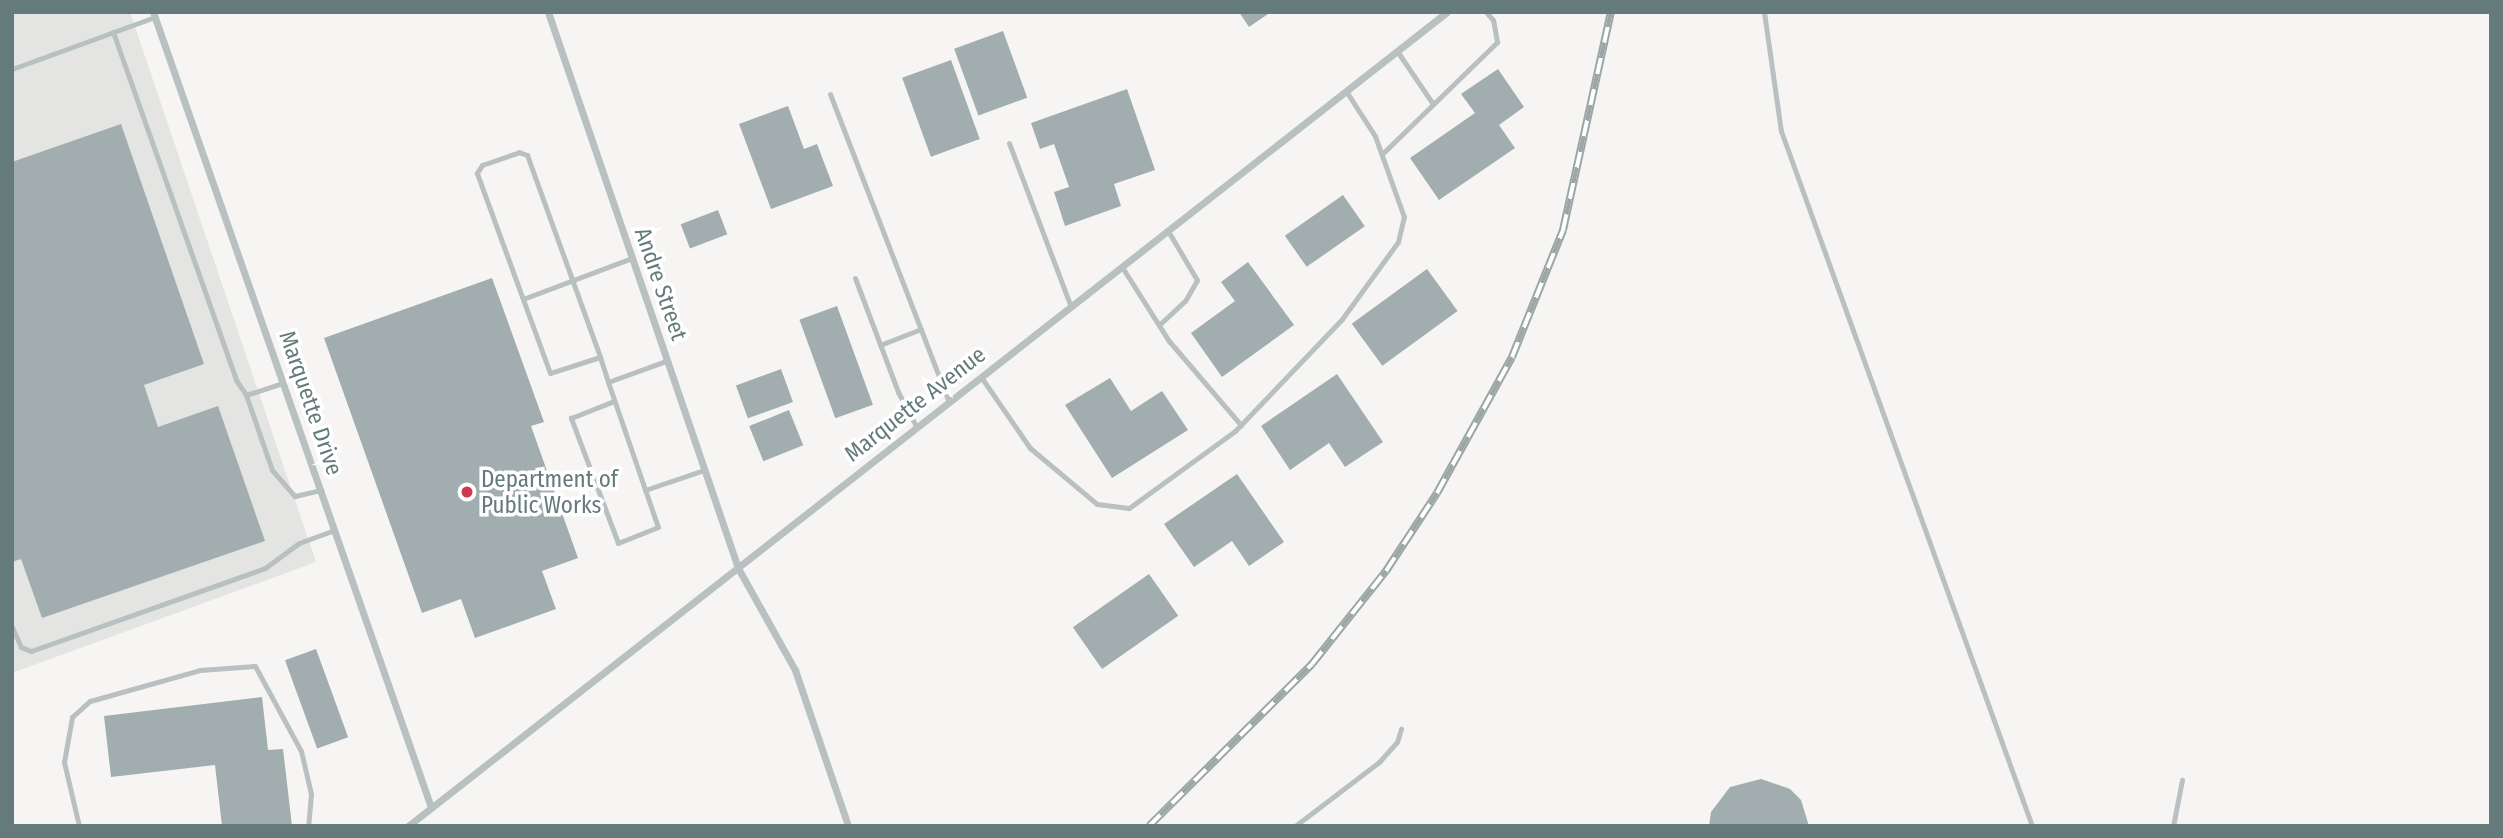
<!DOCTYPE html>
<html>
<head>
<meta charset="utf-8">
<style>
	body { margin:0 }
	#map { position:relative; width:2503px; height:838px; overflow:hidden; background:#f6f5f3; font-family:"Fira Sans Condensed",sans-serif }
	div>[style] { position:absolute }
	.built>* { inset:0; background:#e4e5e3 }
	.building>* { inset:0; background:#a1adae; transform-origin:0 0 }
	.lane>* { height:5px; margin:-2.5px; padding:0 2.5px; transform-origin:2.5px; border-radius:2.5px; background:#b9c0c1 }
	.street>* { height:7px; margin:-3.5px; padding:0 3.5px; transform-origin:3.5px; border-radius:3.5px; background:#b9c0c1 }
	.rail>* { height:8px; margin-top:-4px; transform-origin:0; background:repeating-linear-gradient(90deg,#fff 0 16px,#9ca6a7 0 32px); box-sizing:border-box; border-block:2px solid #9ca6a7 }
	.dots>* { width:19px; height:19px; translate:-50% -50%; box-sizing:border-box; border:4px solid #fff; border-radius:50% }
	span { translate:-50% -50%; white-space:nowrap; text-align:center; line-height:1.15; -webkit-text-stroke:7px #fff; paint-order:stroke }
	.street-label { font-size:23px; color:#647a7b }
	.poi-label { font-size:23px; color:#647a7b }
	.left { translate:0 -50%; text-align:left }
	.frame { position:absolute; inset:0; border:14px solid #647a7b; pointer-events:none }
</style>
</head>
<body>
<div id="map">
	<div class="built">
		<i style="clip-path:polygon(12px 12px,130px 12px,316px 562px,12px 673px)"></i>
	</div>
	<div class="building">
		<i style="clip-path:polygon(1239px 12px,1271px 12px,1249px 27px)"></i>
		<i style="left:1003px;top:31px;width:71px;height:52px;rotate:70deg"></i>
		<i style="left:951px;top:60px;width:84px;height:52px;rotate:70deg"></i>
		<i style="clip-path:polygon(1498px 69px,1524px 107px,1499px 125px,1515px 148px,1439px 200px,1410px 158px,1475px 113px,1461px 94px)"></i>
		<i style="clip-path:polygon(1127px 89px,1155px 170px,1114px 184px,1121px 206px,1065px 226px,1054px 192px,1069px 187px,1054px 144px,1040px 149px,1031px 123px)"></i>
		<i style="clip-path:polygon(788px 106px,804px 149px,817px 144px,833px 186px,771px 209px,739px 124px)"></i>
		<i style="clip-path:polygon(121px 124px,204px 364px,144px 385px,158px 427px,218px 406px,265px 541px,42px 618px,21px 559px,12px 562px,12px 162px)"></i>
		<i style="left:1343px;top:195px;width:38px;height:71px;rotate:55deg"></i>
		<i style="left:718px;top:210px;width:26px;height:40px;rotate:69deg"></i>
		<i style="clip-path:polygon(1248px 262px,1294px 325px,1222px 377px,1191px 333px,1235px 301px,1221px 282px)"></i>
		<i style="left:1427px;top:269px;width:52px;height:93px;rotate:54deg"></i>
		<i style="clip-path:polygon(492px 278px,544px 422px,531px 426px,578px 558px,542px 571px,556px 609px,475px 638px,461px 599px,422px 613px,324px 338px)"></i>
		<i style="left:837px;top:306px;width:105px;height:40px;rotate:70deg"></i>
		<i style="left:781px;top:369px;width:35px;height:48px;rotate:70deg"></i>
		<i style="clip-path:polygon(1337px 374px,1383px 442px,1345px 467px,1329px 443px,1290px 470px,1261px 426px)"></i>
		<i style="clip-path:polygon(1110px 378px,1131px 411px,1162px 391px,1188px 430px,1112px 478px,1065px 405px)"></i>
		<i style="left:789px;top:410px;width:38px;height:43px;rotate:68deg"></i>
		<i style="clip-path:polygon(1237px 474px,1284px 542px,1249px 566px,1232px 541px,1194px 567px,1164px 524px)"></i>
		<i style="left:1149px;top:574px;width:51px;height:93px;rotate:55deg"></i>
		<i style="left:316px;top:649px;width:94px;height:33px;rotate:70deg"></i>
		<i style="clip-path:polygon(262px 697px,268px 750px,283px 749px,292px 826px,222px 826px,215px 765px,111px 777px,104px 716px)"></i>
		<i style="clip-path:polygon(1761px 779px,1790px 789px,1801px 800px,1809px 826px,1709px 826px,1711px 812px,1730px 787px)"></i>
	</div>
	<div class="lane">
		<i style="left:1764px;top:12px;width:120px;rotate:81.9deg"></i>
		<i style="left:1781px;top:131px;width:739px;rotate:70.14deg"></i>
		<i style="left:113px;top:32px;width:369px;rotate:70.5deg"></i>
		<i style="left:236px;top:380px;width:18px;rotate:56deg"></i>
		<i style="left:246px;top:395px;width:39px;rotate:-18deg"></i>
		<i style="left:1397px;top:51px;width:64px;rotate:55.8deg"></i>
		<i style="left:12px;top:69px;width:152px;rotate:-20deg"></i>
		<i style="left:830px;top:94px;width:330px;rotate:68.9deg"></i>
		<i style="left:1009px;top:143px;width:175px;rotate:69.3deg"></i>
		<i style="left:1382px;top:154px;width:161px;rotate:-44.2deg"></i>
		<i style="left:1497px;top:42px;width:22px;rotate:-100deg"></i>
		<i style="left:1493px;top:20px;width:11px;rotate:-131deg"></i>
		<i style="left:1122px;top:267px;width:88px;rotate:57.6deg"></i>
		<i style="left:1169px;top:341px;width:111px;rotate:49.4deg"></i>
		<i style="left:855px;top:278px;width:122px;rotate:69.3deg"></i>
		<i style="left:898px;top:392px;width:40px;rotate:62deg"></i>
		<i style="left:523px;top:299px;width:116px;rotate:-20.6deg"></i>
		<i style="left:1159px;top:325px;width:35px;rotate:-43deg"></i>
		<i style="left:1185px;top:301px;width:24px;rotate:-60deg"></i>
		<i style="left:1197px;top:280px;width:57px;rotate:-120.6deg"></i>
		<i style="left:880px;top:345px;width:44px;rotate:-21.3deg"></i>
		<i style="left:600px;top:357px;width:52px;rotate:162.3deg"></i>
		<i style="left:550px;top:373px;width:213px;rotate:-110.1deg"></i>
		<i style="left:477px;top:173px;width:9px;rotate:-58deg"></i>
		<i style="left:482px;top:165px;width:39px;rotate:-19deg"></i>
		<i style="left:519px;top:152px;width:9px;rotate:21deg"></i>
		<i style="left:527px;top:155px;width:215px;rotate:70.1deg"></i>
		<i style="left:600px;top:357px;width:26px;rotate:72deg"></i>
		<i style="left:608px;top:382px;width:62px;rotate:-19.9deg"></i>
		<i style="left:981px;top:377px;width:86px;rotate:55.4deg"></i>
		<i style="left:1030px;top:448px;width:87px;rotate:39.9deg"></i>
		<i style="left:1097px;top:504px;width:32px;rotate:7deg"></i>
		<i style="left:1129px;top:508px;width:131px;rotate:-36deg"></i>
		<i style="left:1235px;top:431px;width:155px;rotate:-46.3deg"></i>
		<i style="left:1342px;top:319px;width:95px;rotate:-54deg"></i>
		<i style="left:1398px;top:242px;width:26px;rotate:-77deg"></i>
		<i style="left:1404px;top:217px;width:86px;rotate:-109.7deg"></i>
		<i style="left:1375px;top:136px;width:54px;rotate:-122.8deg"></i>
		<i style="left:608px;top:382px;width:153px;rotate:71deg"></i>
		<i style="left:658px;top:527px;width:43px;rotate:158.2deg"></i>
		<i style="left:618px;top:543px;width:134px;rotate:-110.6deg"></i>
		<i style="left:571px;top:418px;width:46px;rotate:-21.6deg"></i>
		<i style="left:246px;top:395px;width:79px;rotate:70.9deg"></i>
		<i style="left:272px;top:470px;width:35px;rotate:49deg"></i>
		<i style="left:295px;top:496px;width:27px;rotate:-13deg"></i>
		<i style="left:645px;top:490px;width:62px;rotate:-18.7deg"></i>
		<i style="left:12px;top:627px;width:22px;rotate:66deg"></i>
		<i style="left:21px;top:647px;width:11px;rotate:22deg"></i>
		<i style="left:31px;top:651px;width:248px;rotate:-19.5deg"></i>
		<i style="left:265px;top:568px;width:42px;rotate:-36.3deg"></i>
		<i style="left:299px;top:543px;width:38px;rotate:-20deg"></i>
		<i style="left:79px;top:826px;width:66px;rotate:-103.2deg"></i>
		<i style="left:64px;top:762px;width:46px;rotate:-79.9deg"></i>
		<i style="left:72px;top:717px;width:24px;rotate:-42deg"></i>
		<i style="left:90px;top:701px;width:114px;rotate:-15.7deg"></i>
		<i style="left:200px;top:670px;width:55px;rotate:-4.2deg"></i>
		<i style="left:255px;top:666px;width:97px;rotate:61.6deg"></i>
		<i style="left:301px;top:751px;width:44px;rotate:76.9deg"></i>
		<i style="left:311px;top:794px;width:32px;rotate:95deg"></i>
		<i style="left:1295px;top:826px;width:106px;rotate:-37.3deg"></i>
		<i style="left:1379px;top:762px;width:27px;rotate:-48deg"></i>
		<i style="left:1397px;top:742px;width:14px;rotate:-73deg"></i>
		<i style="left:2173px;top:826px;width:47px;rotate:-78.9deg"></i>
	</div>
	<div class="street">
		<i style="left:153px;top:12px;width:842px;rotate:70.73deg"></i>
		<i style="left:548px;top:12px;width:588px;rotate:71.13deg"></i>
		<i style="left:738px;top:568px;width:117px;rotate:60.8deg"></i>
		<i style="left:795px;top:670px;width:165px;rotate:71.2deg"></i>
		<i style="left:408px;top:826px;width:1320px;rotate:-38.08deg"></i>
	</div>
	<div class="rail">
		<i style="left:1149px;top:826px;width:230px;rotate:-44.8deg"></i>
		<i style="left:1312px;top:664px;width:119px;rotate:-51.5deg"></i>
		<i style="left:1386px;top:571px;width:93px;rotate:-56.8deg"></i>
		<i style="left:1437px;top:493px;width:155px;rotate:-61.1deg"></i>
		<i style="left:1512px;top:357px;width:137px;rotate:-68.1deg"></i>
		<i style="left:1563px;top:230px;width:223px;rotate:-77.6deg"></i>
	</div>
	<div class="dots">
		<i style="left:467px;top:492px;background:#d1384d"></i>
	</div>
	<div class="street-label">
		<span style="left:661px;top:284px;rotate:71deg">Andre Street</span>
		<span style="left:311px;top:403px;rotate:71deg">Marquette Drive</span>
		<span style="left:915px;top:404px;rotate:-38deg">Marquette Avenue</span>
	</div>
	<div class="poi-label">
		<span class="left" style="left:481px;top:492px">Department of<br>Public Works</span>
	</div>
	<div class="frame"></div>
</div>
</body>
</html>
